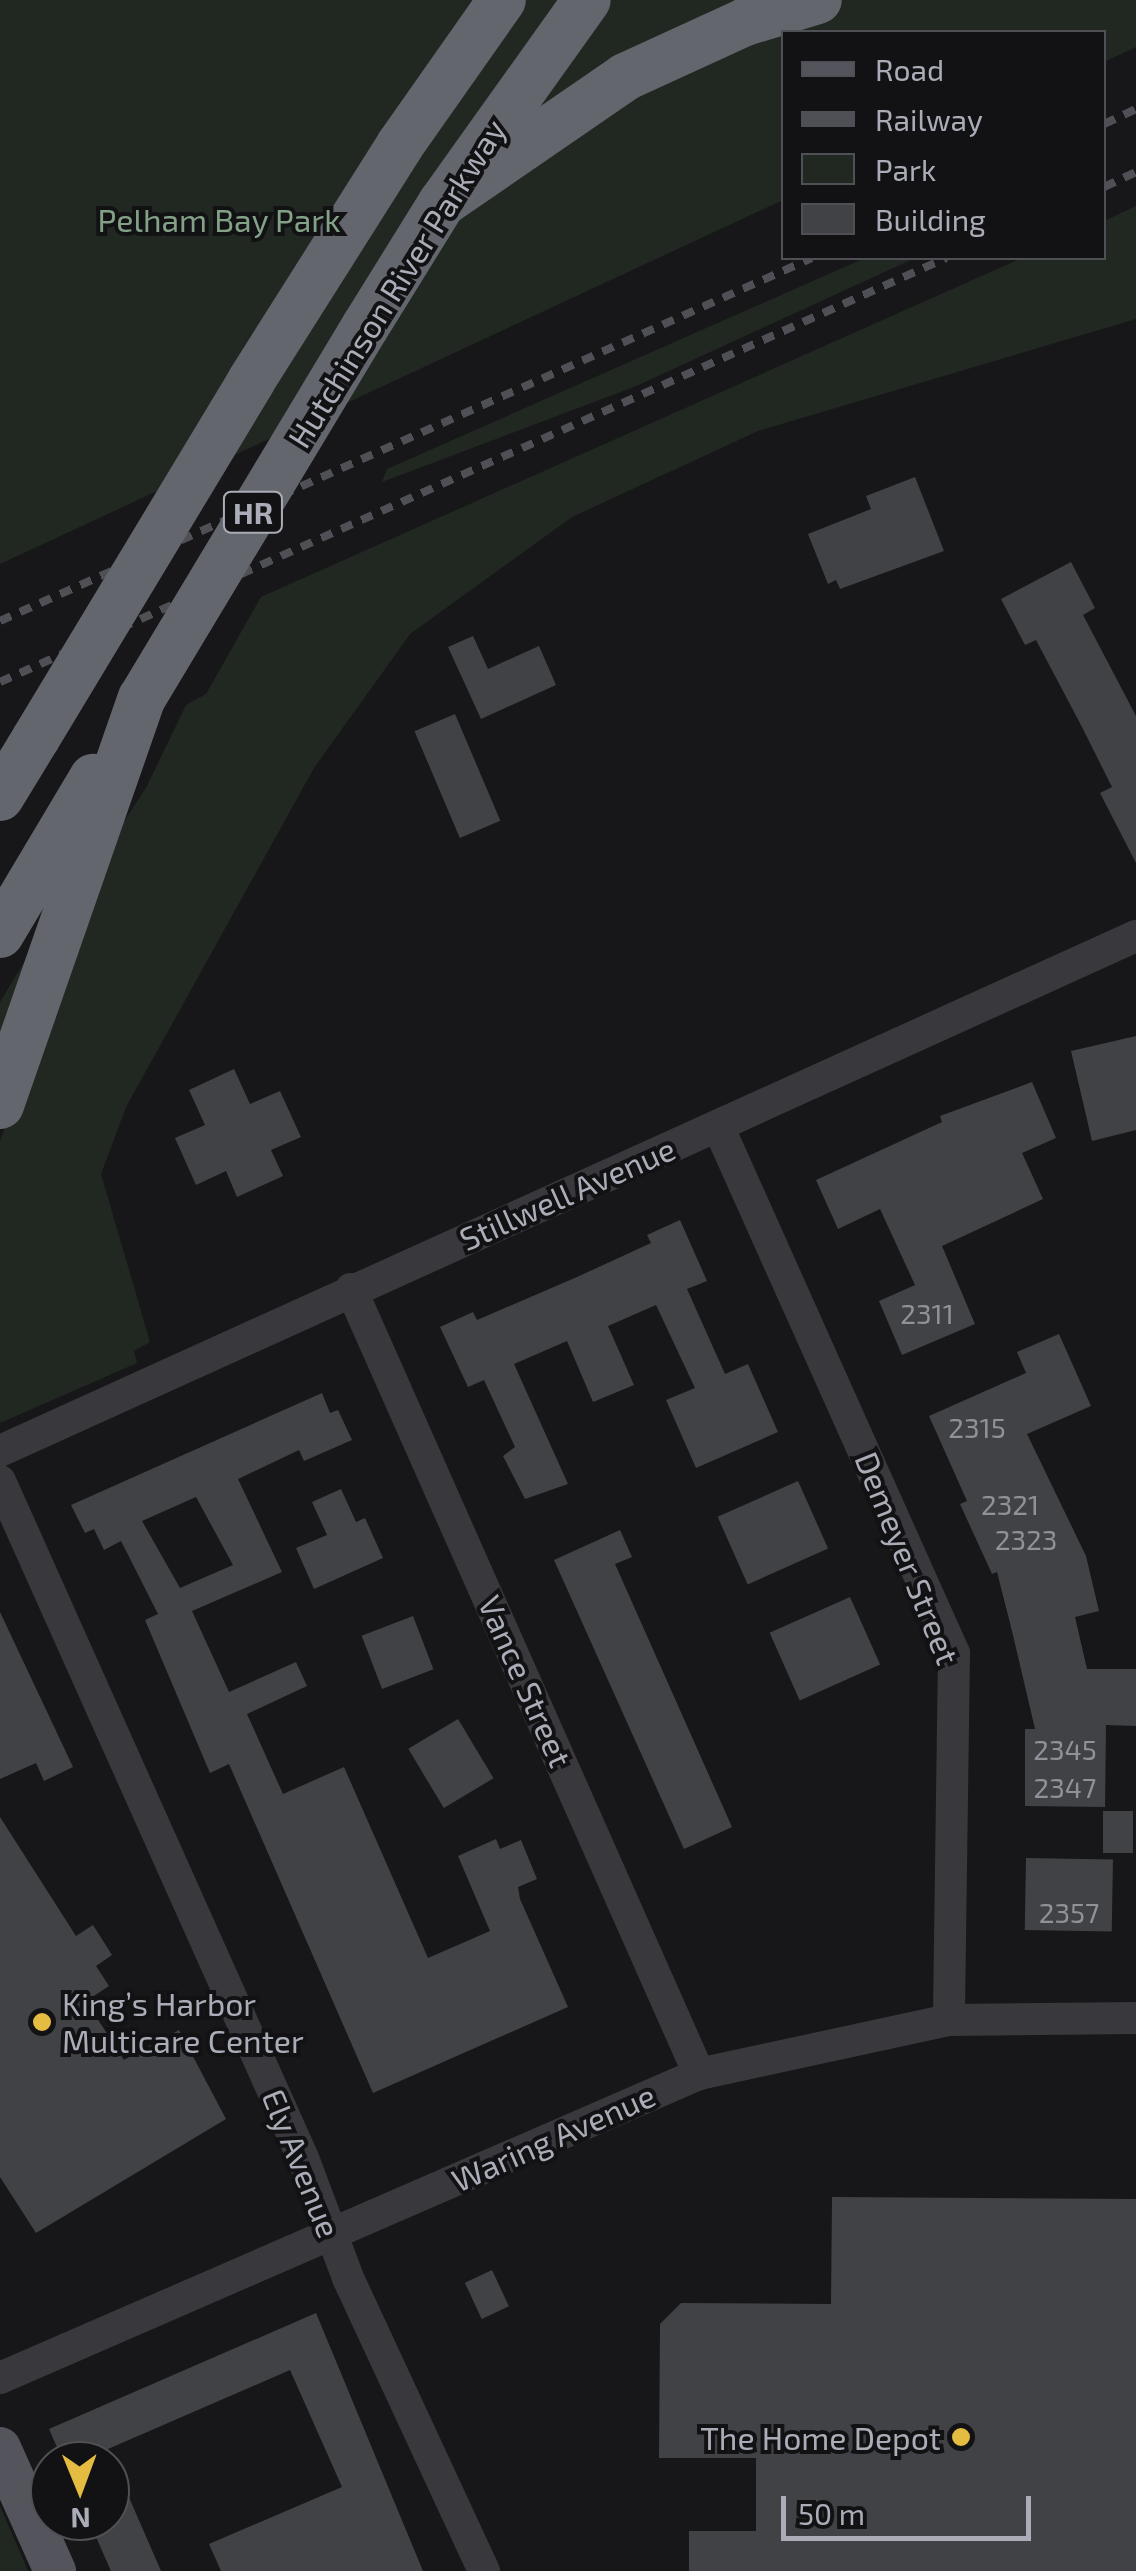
<!DOCTYPE html>
<html>
<head>
<meta charset="utf-8">
<style>
	body { margin:0 }
	#map { position:relative; width:1136px; height:2571px; overflow:hidden; background:#171719; font-family:"Exo 2",sans-serif }
	div>[style] { position:absolute }
	.green>* { inset:0; background:#212822 }
	.building>* { inset:0; background:#414245; transform-origin:0 0 }
	.minor>* { height:32px; margin:-16px; padding:0 16px; transform-origin:16px; border-radius:16px; background:#38383d }
	.major>* { height:42px; margin:-21px; padding:0 21px; transform-origin:21px; border-radius:21px; background:#54555c }
	.highway>* { height:48px; margin:-24px; padding:0 24px; transform-origin:24px; border-radius:24px; background:#64666e }
	.rail>* { height:8px; margin-top:-4px; transform-origin:0; background:repeating-linear-gradient(90deg,#4f5056 0 12px,transparent 0 22px) }
	.highway-bridge>* { height:48px; margin:-24px; padding:0 24px; transform-origin:24px; border-radius:24px; background:#64666e }
	.dots>* { width:28px; height:28px; translate:-50% -50%; box-sizing:border-box; border:5px solid #121214; border-radius:50% }
	span { translate:-50% -50%; white-space:nowrap; text-align:center; line-height:1.15; -webkit-text-stroke:8px #121214; paint-order:stroke }
	.number-label { font-size:28px; color:#90929a }
	.number-label span { -webkit-text-stroke-width:0 }
	.shield-label span { padding:2px 8px; background:#121214; border:2px solid; border-radius:8px; -webkit-text-stroke-width:0 }
	.shield-label { font-size:30px; color:#aaadb7; font-weight:700 }
	.park-label { font-size:32px; color:#82a187 }
	.street-label { font-size:32px; color:#aaadb7 }
	.poi-label { font-size:32px; color:#aaadb7 }
	.left { translate:0 -50%; text-align:left }
	.right { translate:-100% -50%; text-align:right }
	.legend { position:absolute; left:781px; top:30px; width:325px; height:230px; box-sizing:border-box; background:#121214; border:2px solid #4f5055; margin:0; padding:12px 18px; list-style:none; font-size:30px; color:#aaadb7 }
	.legend li { display:flex; align-items:center; gap:20px; height:50px }
	.legend b { width:50px; border:2px solid #4f5055 }
	.north { position:absolute; left:30px; top:2441px; width:100px; height:100px; box-sizing:border-box; background:#121214; border:2px solid #4f5055; border-radius:50%; rotate:179deg; font-size:28px; font-weight:700; line-height:40px; text-align:center; color:#aaadb7 }
	.north::after { content:''; display:block; margin:auto; width:35px; height:45px; background:#e5bc42; clip-path:polygon(50% 0,100% 100%,50% 72%,0 100%) }
	.scale { position:absolute; left:781px; top:2496px; width:250px; height:45px; box-sizing:border-box; border:5px solid #aaadb7; border-top:0; padding-left:12px; font-size:30px; line-height:35px; white-space:nowrap; color:#aaadb7; -webkit-text-stroke:8px #121214; paint-order:stroke }
</style>
</head>
<body>
<div id="map">
	<div class="green">
		<i style="clip-path:polygon(0 0,1136px 0,1136px 47px,1104px 62px,1104px 32px,784px 32px,783px 200px,0 564px)"></i>
		<i style="clip-path:polygon(1136px 206px,1136px 319px,758px 431px,572px 517px,410px 634px,314px 768px,126px 1107px,101px 1174px,150px 1342px,134px 1351px,137px 1363px,0 1423px,0 1141px,103px 854px,147px 786px,186px 705px,206px 694px,261px 597px,1022px 258px,1104px 258px,1104px 221px)"></i>
		<i style="clip-path:polygon(865px 258px,915px 258px,634px 387px,382px 482px,387px 469px)"></i>
		<i style="clip-path:polygon(54px 913px,0 1076px,0 1002px)"></i>
		<i style="clip-path:polygon(0 2506px,28px 2571px,0 2571px)"></i>
	</div>
	<div class="building">
		<i style="clip-path:polygon(915px 477px,944px 551px,840px 589px,836px 580px,828px 584px,808px 534px,871px 509px,866px 496px)"></i>
		<i style="clip-path:polygon(1071px 562px,1095px 608px,1083px 615px,1136px 716px,1136px 863px,1100px 793px,1112px 787px,1082px 727px,1036px 640px,1025px 645px,1001px 599px)"></i>
		<i style="clip-path:polygon(473px 636px,488px 669px,539px 646px,556px 685px,481px 719px,448px 647px)"></i>
		<i style="left:455px;top:714px;width:116px;height:44px;rotate:67deg"></i>
		<i style="clip-path:polygon(1136px 1036px,1136px 1130px,1092px 1141px,1071px 1051px)"></i>
		<i style="clip-path:polygon(234px 1069px,250px 1104px,280px 1091px,301px 1137px,271px 1150px,283px 1176px,237px 1197px,226px 1171px,196px 1185px,175px 1138px,205px 1125px,189px 1090px)"></i>
		<i style="clip-path:polygon(1032px 1082px,1056px 1138px,1022px 1153px,1043px 1199px,942px 1246px,975px 1324px,902px 1355px,879px 1301px,915px 1285px,880px 1209px,838px 1229px,816px 1180px,942px 1122px,940px 1116px)"></i>
		<i style="clip-path:polygon(680px 1220px,707px 1281px,687px 1289px,725px 1374px,748px 1364px,778px 1432px,696px 1468px,666px 1400px,695px 1388px,656px 1305px,608px 1326px,634px 1385px,593px 1402px,567px 1341px,514px 1364px,568px 1484px,525px 1499px,503px 1456px,515px 1447px,484px 1380px,468px 1387px,440px 1327px,473px 1312px,477px 1320px,577px 1277px,651px 1243px,647px 1235px)"></i>
		<i style="clip-path:polygon(1059px 1334px,1091px 1406px,1027px 1434px,1086px 1556px,1099px 1611px,1075px 1617px,1087px 1669px,1136px 1669px,1136px 1726px,1106px 1725px,1105px 1807px,1025px 1806px,1025px 1729px,1035px 1729px,1012px 1631px,997px 1572px,992px 1574px,960px 1504px,967px 1501px,929px 1416px,1026px 1373px,1017px 1352px)"></i>
		<i style="clip-path:polygon(evenodd,322px 1393px,330px 1413px,338px 1410px,352px 1440px,304px 1461px,299px 1450px,238px 1479px,282px 1572px,192px 1611px,229px 1692px,296px 1662px,307px 1686px,247px 1714px,283px 1794px,344px 1767px,428px 1958px,490px 1931px,458px 1856px,496px 1839px,500px 1849px,521px 1840px,537px 1879px,518px 1887px,520px 1899px,568px 2007px,373px 2093px,229px 1764px,210px 1773px,145px 1620px,158px 1614px,121px 1541px,104px 1550px,94px 1529px,85px 1533px,71px 1505px,322px 1393px,196px 1497px,233px 1565px,180px 1588px,142px 1521px,196px 1497px)"></i>
		<i style="left:798px;top:1481px;width:74px;height:88px;rotate:66deg"></i>
		<i style="clip-path:polygon(341px 1489px,356px 1522px,365px 1518px,383px 1558px,314px 1589px,296px 1548px,327px 1535px,312px 1502px)"></i>
		<i style="clip-path:polygon(620px 1530px,632px 1557px,615px 1564px,732px 1827px,684px 1849px,554px 1560px)"></i>
		<i style="left:850px;top:1597px;width:74px;height:88px;rotate:66deg"></i>
		<i style="clip-path:polygon(0 1612px,73px 1767px,44px 1781px,36px 1763px,0 1779px)"></i>
		<i style="left:413px;top:1616px;width:57px;height:55px;rotate:69deg"></i>
		<i style="left:458px;top:1719px;width:69px;height:58px;rotate:59deg"></i>
		<i style="left:1103px;top:1811px;width:30px;height:42px"></i>
		<i style="clip-path:polygon(0 1817px,76px 1936px,93px 1925px,112px 1955px,96px 1966px,109px 1986px,86px 2001px,124px 2060px,179px 2030px,226px 2119px,36px 2233px,0 2177px)"></i>
		<i style="left:1026px;top:1858px;width:87px;height:72px;rotate:1deg"></i>
		<i style="clip-path:polygon(832px 2197px,1136px 2199px,1136px 2571px,689px 2571px,689px 2531px,756px 2531px,756px 2458px,659px 2458px,660px 2324px,681px 2303px,831px 2304px)"></i>
		<i style="left:492px;top:2270px;width:40px;height:30px;rotate:65deg"></i>
		<i style="clip-path:polygon(316px 2313px,423px 2571px,221px 2571px,209px 2544px,342px 2487px,290px 2370px,108px 2449px,161px 2571px,111px 2571px,89px 2521px,110px 2521px,110px 2461px,63px 2461px,49px 2429px)"></i>
	</div>
	<div class="minor">
		<i style="left:718px;top:1126px;width:577px;rotate:65.88deg"></i>
		<i style="left:954px;top:1653px;width:367px;rotate:90.8deg"></i>
		<i style="left:351px;top:1289px;width:859px;rotate:66.09deg"></i>
		<i style="left:0;top:1451px;width:1247px;rotate:-24.39deg"></i>
		<i style="left:0;top:1481px;width:742px;rotate:65.89deg"></i>
		<i style="left:303px;top:2158px;width:128px;rotate:69.4deg"></i>
		<i style="left:348px;top:2278px;width:323px;rotate:65.1deg"></i>
		<i style="left:0;top:2378px;width:762px;rotate:-23.5deg"></i>
		<i style="left:699px;top:2074px;width:256px;rotate:-12.2deg"></i>
		<i style="left:949px;top:2020px;width:187px;rotate:-0.6deg"></i>
	</div>
	<div class="major">
		<i style="left:0;top:2448px;width:135px;rotate:65.9deg"></i>
	</div>
	<div class="highway">
		<i style="left:442px;top:203px;width:222px;rotate:-34.5deg"></i>
		<i style="left:625px;top:77px;width:132px;rotate:-24.6deg"></i>
		<i style="left:745px;top:22px;width:76px;rotate:-16.8deg"></i>
		<i style="left:365px;top:327px;width:146px;rotate:-58.2deg"></i>
		<i style="left:442px;top:203px;width:249px;rotate:-54.5deg"></i>
		<i style="left:251px;top:381px;width:279px;rotate:-57.7deg"></i>
		<i style="left:400px;top:145px;width:177px;rotate:-54.9deg"></i>
		<i style="left:0;top:797px;width:69px;rotate:-58.6deg"></i>
		<i style="left:0;top:934px;width:182px;rotate:-59.2deg"></i>
		<i style="left:0;top:1105px;width:431px;rotate:-70.8deg"></i>
	</div>
	<div class="rail">
		<i style="left:1104px;top:124px;width:35px;rotate:-25deg"></i>
		<i style="left:1104px;top:187px;width:35px;rotate:-25deg"></i>
		<i style="left:0;top:621px;width:889px;rotate:-24.09deg"></i>
		<i style="left:0;top:682px;width:1037px;rotate:-24.14deg"></i>
	</div>
	<div class="highway-bridge">
		<i style="left:142px;top:698px;width:433px;rotate:-59deg"></i>
		<i style="left:36px;top:738px;width:417px;rotate:-58.9deg"></i>
	</div>
	<div class="dots">
		<i style="left:42px;top:2022px;background:#e5bc42"></i>
		<i style="left:961px;top:2437px;background:#e5bc42"></i>
	</div>
	<div class="number-label">
		<span style="left:927px;top:1313px">2311</span>
		<span style="left:977px;top:1427px">2315</span>
		<span style="left:1010px;top:1504px">2321</span>
		<span style="left:1026px;top:1539px">2323</span>
		<span style="left:1065px;top:1749px">2345</span>
		<span style="left:1065px;top:1787px">2347</span>
		<span style="left:1069px;top:1912px">2357</span>
	</div>
	<div class="shield-label">
		<span style="left:253px;top:512px">HR</span>
	</div>
	<div class="park-label">
		<span style="left:219px;top:219px">Pelham Bay Park</span>
	</div>
	<div class="street-label">
		<span style="left:396px;top:283px;rotate:-58deg">Hutchinson River Parkway</span>
		<span style="left:567px;top:1193px;rotate:-24deg">Stillwell Avenue</span>
		<span style="left:908px;top:1558px;rotate:68deg">Demeyer Street</span>
		<span style="left:526px;top:1681px;rotate:66deg">Vance Street</span>
		<span style="left:553px;top:2137px;rotate:-24deg">Waring Avenue</span>
		<span style="left:302px;top:2163px;rotate:68deg">Ely Avenue</span>
	</div>
	<div class="poi-label">
		<span class="left" style="left:62px;top:2022px">King’s Harbor<br>Multicare Center</span>
		<span class="right" style="left:941px;top:2437px">The Home Depot</span>
	</div>
	<ul class="legend">
	<li><b style="height:12px;background:#54555c"></b>Road</li>
	<li><b style="height:12px;background:#4f5056"></b>Railway</li>
	<li><b style="height:28px;background:#212822"></b>Park</li>
	<li><b style="height:28px;background:#414245"></b>Building</li>
	</ul>
	<div class="north">N</div>
	<div class="scale">50 m</div>
</div>
</body>
</html>
